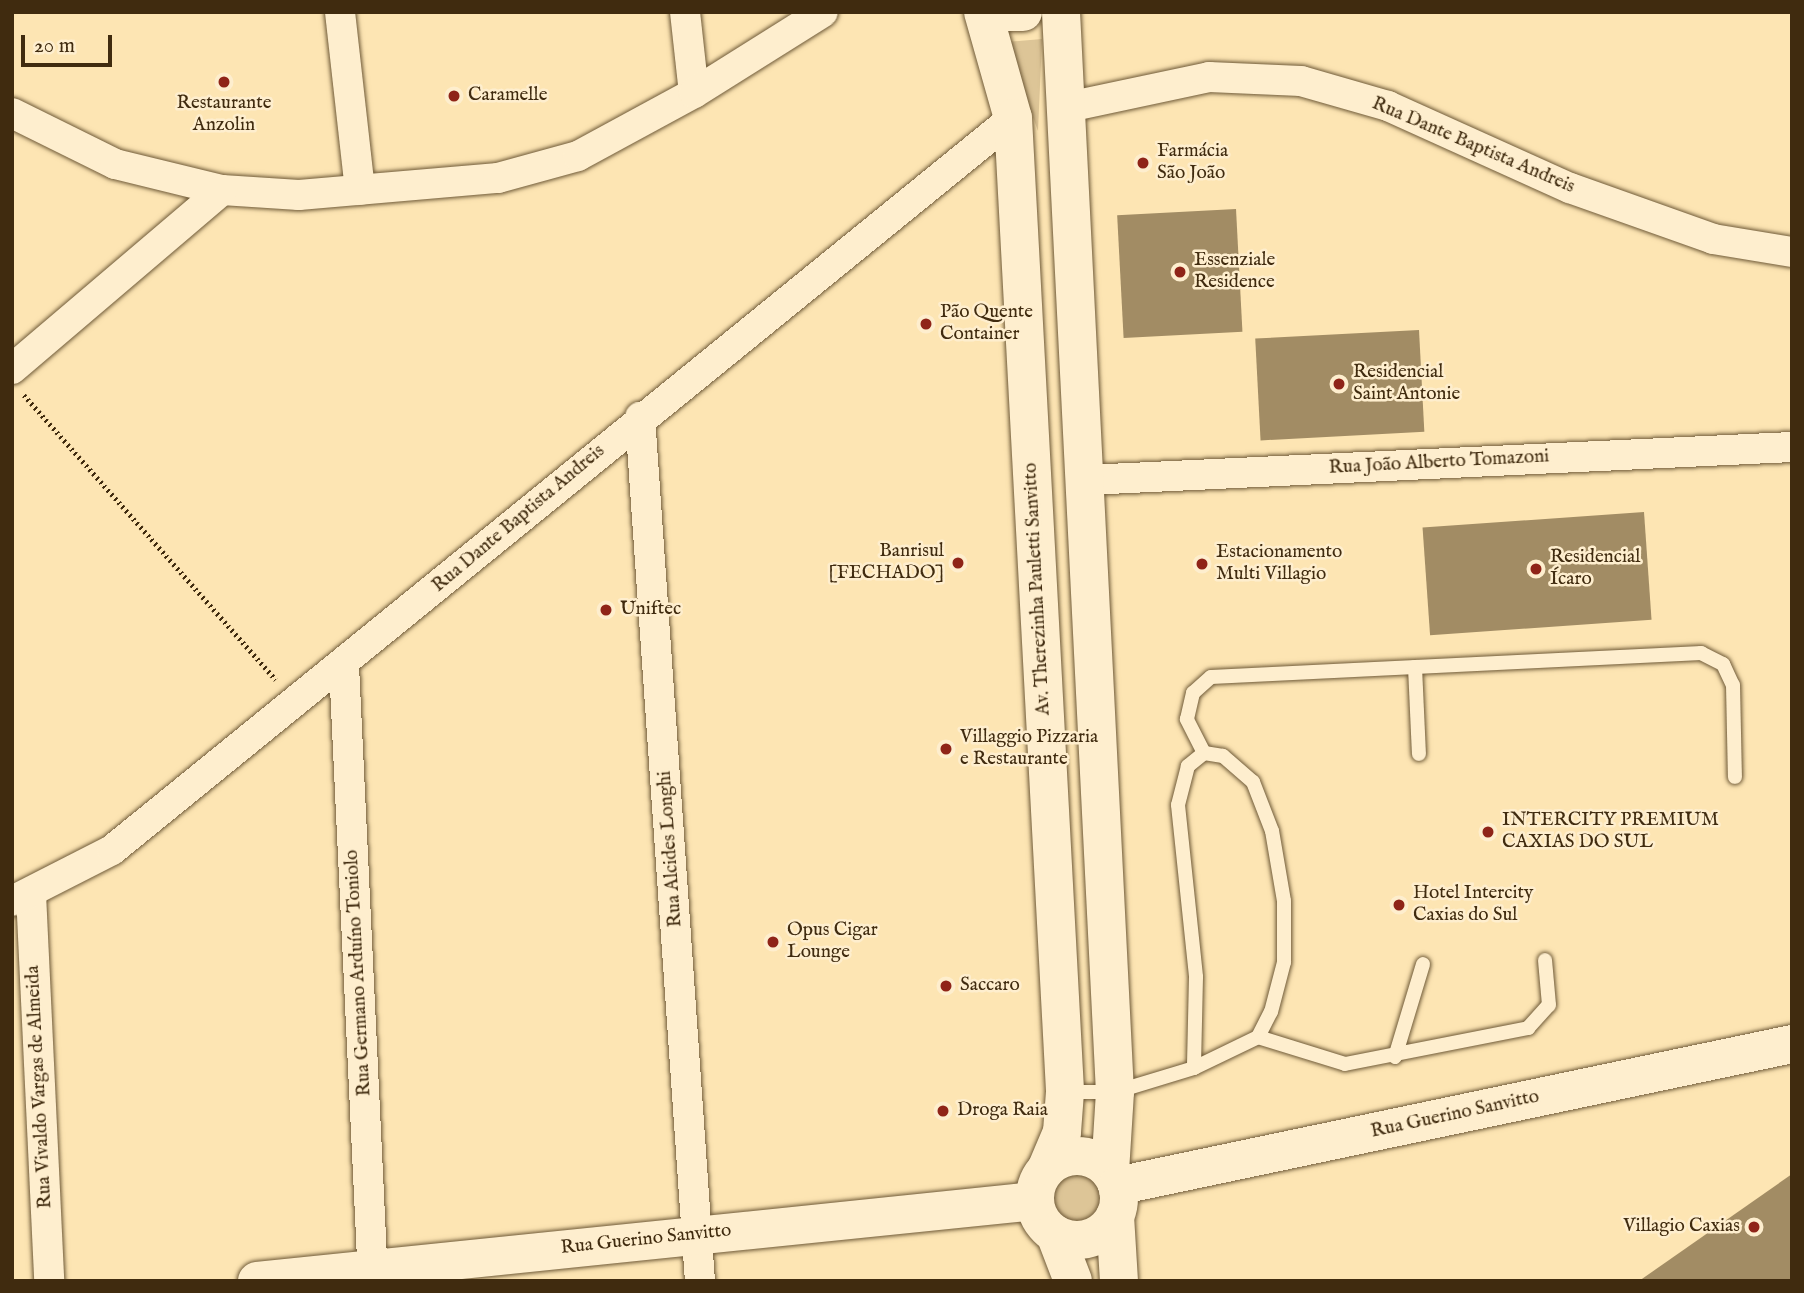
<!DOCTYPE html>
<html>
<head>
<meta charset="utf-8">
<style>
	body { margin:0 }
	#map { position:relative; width:1804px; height:1293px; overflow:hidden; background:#fde5b3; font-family:"IM FELL English",serif }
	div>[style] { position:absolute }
	.green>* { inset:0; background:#ddc597 }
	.round { border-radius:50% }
	.building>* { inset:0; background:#a28c64; transform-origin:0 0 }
	.path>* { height:4.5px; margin-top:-2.25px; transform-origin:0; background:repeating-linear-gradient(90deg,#402b0f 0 2px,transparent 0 5.5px) }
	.roads { filter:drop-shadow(0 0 2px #6f5a38) drop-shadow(0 0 2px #6f5a38) }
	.lane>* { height:14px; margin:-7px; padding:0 7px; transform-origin:7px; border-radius:7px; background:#feeece }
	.street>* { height:30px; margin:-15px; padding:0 15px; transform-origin:15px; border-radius:15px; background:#feeece }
	.secondary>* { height:38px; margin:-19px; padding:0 19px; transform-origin:19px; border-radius:19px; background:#feeece }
	.secondary>.ring { margin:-19px; padding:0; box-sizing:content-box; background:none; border:38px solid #feeece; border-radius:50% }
	.dots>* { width:19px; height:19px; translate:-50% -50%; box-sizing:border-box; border:4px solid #feeece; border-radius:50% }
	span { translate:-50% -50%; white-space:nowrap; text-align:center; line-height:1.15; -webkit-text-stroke:5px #feeece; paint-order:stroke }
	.poi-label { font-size:19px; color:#402b0f }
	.left { translate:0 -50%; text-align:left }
	.right { translate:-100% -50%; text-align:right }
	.street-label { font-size:19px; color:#402b0f }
	.frame { position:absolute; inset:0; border:14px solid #402b0f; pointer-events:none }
	.scale { position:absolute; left:21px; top:35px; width:91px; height:32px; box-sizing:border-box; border:4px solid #402b0f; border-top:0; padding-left:9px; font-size:21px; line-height:24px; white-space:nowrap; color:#402b0f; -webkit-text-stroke:5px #feeece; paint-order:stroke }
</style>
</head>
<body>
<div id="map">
	<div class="green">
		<i style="clip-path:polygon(1042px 39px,1038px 131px,1006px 42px)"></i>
		<i class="round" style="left:1052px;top:1173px;width:48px;height:48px"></i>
	</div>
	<div class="building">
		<i style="left:1236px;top:209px;width:123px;height:119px;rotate:87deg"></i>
		<i style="left:1419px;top:330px;width:102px;height:164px;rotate:87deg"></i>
		<i style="left:1644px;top:512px;width:108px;height:222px;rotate:86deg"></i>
		<i style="clip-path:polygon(1792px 1174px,1792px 1281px,1639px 1281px)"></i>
	</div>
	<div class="path">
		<i style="left:24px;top:395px;width:380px;rotate:48.5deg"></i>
	</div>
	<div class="roads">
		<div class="lane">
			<i style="left:1415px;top:667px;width:87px;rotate:87.4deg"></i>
			<i style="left:1204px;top:753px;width:38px;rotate:-117deg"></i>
			<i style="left:1187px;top:719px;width:27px;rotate:-77deg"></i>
			<i style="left:1193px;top:693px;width:24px;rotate:-42deg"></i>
			<i style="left:1211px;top:677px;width:491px;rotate:-2.8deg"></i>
			<i style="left:1701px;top:653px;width:25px;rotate:27deg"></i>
			<i style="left:1723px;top:664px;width:23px;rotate:65deg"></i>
			<i style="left:1733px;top:685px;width:92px;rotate:88.8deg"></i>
			<i style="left:1258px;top:1037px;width:91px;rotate:17.2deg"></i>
			<i style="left:1345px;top:1064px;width:187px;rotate:-11.1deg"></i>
			<i style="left:1528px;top:1028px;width:31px;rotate:-48deg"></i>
			<i style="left:1549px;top:1005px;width:45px;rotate:-95.1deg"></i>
			<i style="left:1395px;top:1057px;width:97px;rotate:-73.2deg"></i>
			<i style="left:1067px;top:1092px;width:48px"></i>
			<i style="left:1115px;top:1092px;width:83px;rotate:-16.9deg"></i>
			<i style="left:1194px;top:1068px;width:71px;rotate:-25.8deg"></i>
			<i style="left:1258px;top:1037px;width:28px;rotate:-63deg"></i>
			<i style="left:1271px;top:1012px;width:52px;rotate:-75.4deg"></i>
			<i style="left:1284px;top:962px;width:61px;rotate:-90deg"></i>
			<i style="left:1284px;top:901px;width:71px;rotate:-99.7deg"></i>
			<i style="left:1272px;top:831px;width:53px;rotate:-111.2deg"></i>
			<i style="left:1253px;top:782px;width:40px;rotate:-139deg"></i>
			<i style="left:1223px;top:756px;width:19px;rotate:-171deg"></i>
			<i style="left:1204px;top:753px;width:21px;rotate:141deg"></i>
			<i style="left:1188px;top:766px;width:40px;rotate:104.4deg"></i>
			<i style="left:1178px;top:805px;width:173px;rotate:84deg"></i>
			<i style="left:1196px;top:977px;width:91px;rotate:91.3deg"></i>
		</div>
		<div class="street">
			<i style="left:340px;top:12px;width:179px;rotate:83.6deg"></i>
			<i style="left:685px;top:12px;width:81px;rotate:83.7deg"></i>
			<i style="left:1068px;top:107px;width:144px;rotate:-12deg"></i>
			<i style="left:1209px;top:77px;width:92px;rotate:2.5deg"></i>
			<i style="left:1301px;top:81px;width:91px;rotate:16deg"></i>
			<i style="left:1388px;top:106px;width:200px;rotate:24.3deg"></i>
			<i style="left:1570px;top:188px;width:152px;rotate:19.6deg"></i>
			<i style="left:1713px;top:239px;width:80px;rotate:9.3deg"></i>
			<i style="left:12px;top:113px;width:115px;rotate:26.3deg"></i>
			<i style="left:115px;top:164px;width:110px;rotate:13.7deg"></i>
			<i style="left:222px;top:190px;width:77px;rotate:3.7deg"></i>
			<i style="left:299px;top:195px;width:200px;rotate:-4.9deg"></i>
			<i style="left:498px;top:178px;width:83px;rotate:-15.4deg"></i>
			<i style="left:578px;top:156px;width:132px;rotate:-28.5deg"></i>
			<i style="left:694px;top:93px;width:152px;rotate:-32.1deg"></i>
			<i style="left:12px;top:369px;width:276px;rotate:-40.4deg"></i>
			<i style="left:640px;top:417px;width:866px;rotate:86.03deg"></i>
			<i style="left:1087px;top:480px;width:706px;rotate:-2.68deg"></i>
			<i style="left:344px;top:665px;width:617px;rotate:87.3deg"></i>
			<i style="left:31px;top:894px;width:387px;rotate:87.3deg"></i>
			<i style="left:12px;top:901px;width:112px;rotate:-27deg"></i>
			<i style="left:112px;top:850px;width:1161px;rotate:-39.09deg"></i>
		</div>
		<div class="secondary">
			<i style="left:983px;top:12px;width:110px;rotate:74.2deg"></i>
			<i style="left:1013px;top:118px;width:975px;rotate:86.94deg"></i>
			<i style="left:1065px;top:1092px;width:40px;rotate:94.3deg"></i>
			<i style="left:1062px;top:1132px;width:39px;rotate:113deg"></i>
			<i style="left:997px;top:12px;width:26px"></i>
			<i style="left:1061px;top:12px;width:1081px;rotate:87.14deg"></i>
			<i style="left:1115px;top:1092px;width:80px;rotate:93.6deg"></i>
			<i class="ring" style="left:1035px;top:1156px;width:46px;height:46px"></i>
			<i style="left:1117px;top:1186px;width:690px;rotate:-11.88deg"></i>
			<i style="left:1115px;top:1216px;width:65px;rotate:86.5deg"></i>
			<i style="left:1055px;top:1234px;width:50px;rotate:69deg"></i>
			<i style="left:257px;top:1281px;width:782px;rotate:-5.87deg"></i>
		</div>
	</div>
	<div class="dots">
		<i style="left:224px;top:82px;background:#8f2418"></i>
		<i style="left:454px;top:96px;background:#8f2418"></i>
		<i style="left:1143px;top:163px;background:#8f2418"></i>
		<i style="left:1180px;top:272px;background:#8f2418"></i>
		<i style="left:926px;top:324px;background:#8f2418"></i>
		<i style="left:1339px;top:384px;background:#8f2418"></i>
		<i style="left:958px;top:563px;background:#8f2418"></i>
		<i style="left:1202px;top:564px;background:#8f2418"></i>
		<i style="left:1536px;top:569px;background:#8f2418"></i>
		<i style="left:606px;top:610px;background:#8f2418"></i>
		<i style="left:946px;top:749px;background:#8f2418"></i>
		<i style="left:1488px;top:832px;background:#8f2418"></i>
		<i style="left:1399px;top:905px;background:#8f2418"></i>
		<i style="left:773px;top:942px;background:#8f2418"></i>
		<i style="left:946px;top:986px;background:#8f2418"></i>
		<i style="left:943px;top:1111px;background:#8f2418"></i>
		<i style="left:1754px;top:1227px;background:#8f2418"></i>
	</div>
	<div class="poi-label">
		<span class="left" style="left:468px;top:96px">Caramelle</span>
		<span style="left:224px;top:115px">Restaurante<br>Anzolin</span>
		<span class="left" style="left:1157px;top:163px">Farmácia<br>São João</span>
		<span class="left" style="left:1194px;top:272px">Essenziale<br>Residence</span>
		<span class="left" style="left:940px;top:324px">Pão Quente<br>Container</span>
		<span class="left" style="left:1353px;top:384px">Residencial<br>Saint Antonie</span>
		<span class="right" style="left:944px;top:563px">Banrisul<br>[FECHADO]</span>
		<span class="left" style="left:1216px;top:564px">Estacionamento<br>Multi Villagio</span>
		<span class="left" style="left:1550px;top:569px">Residencial<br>Ícaro</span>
		<span class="left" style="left:620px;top:610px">Uniftec</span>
		<span class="left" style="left:960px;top:749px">Villaggio Pizzaria<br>e Restaurante</span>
		<span class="left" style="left:1502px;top:832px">INTERCITY PREMIUM<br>CAXIAS DO SUL</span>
		<span class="left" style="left:1413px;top:905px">Hotel Intercity<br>Caxias do Sul</span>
		<span class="left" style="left:787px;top:942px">Opus Cigar<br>Lounge</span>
		<span class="left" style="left:960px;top:986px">Saccaro</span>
		<span class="left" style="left:957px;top:1111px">Droga Raia</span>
		<span class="right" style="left:1740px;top:1227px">Villagio Caxias</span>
	</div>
	<div class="street-label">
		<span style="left:1473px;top:146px;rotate:23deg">Rua Dante Baptista Andreis</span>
		<span style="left:1439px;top:463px;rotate:-3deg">Rua João Alberto Tomazoni</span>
		<span style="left:519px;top:519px;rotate:-40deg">Rua Dante Baptista Andreis</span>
		<span style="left:1038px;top:589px;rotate:-93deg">Av. Therezinha Pauletti Sanvitto</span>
		<span style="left:671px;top:849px;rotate:-94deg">Rua Alcides Longhi</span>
		<span style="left:359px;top:973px;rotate:-93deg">Rua Germano Arduíno Toniolo</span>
		<span style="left:40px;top:1087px;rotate:-93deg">Rua Vivaldo Vargas de Almeida</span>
		<span style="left:1455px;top:1115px;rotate:-12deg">Rua Guerino Sanvitto</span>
		<span style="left:646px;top:1240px;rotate:-6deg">Rua Guerino Sanvitto</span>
	</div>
	<div class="frame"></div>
	<div class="scale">20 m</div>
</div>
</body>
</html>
